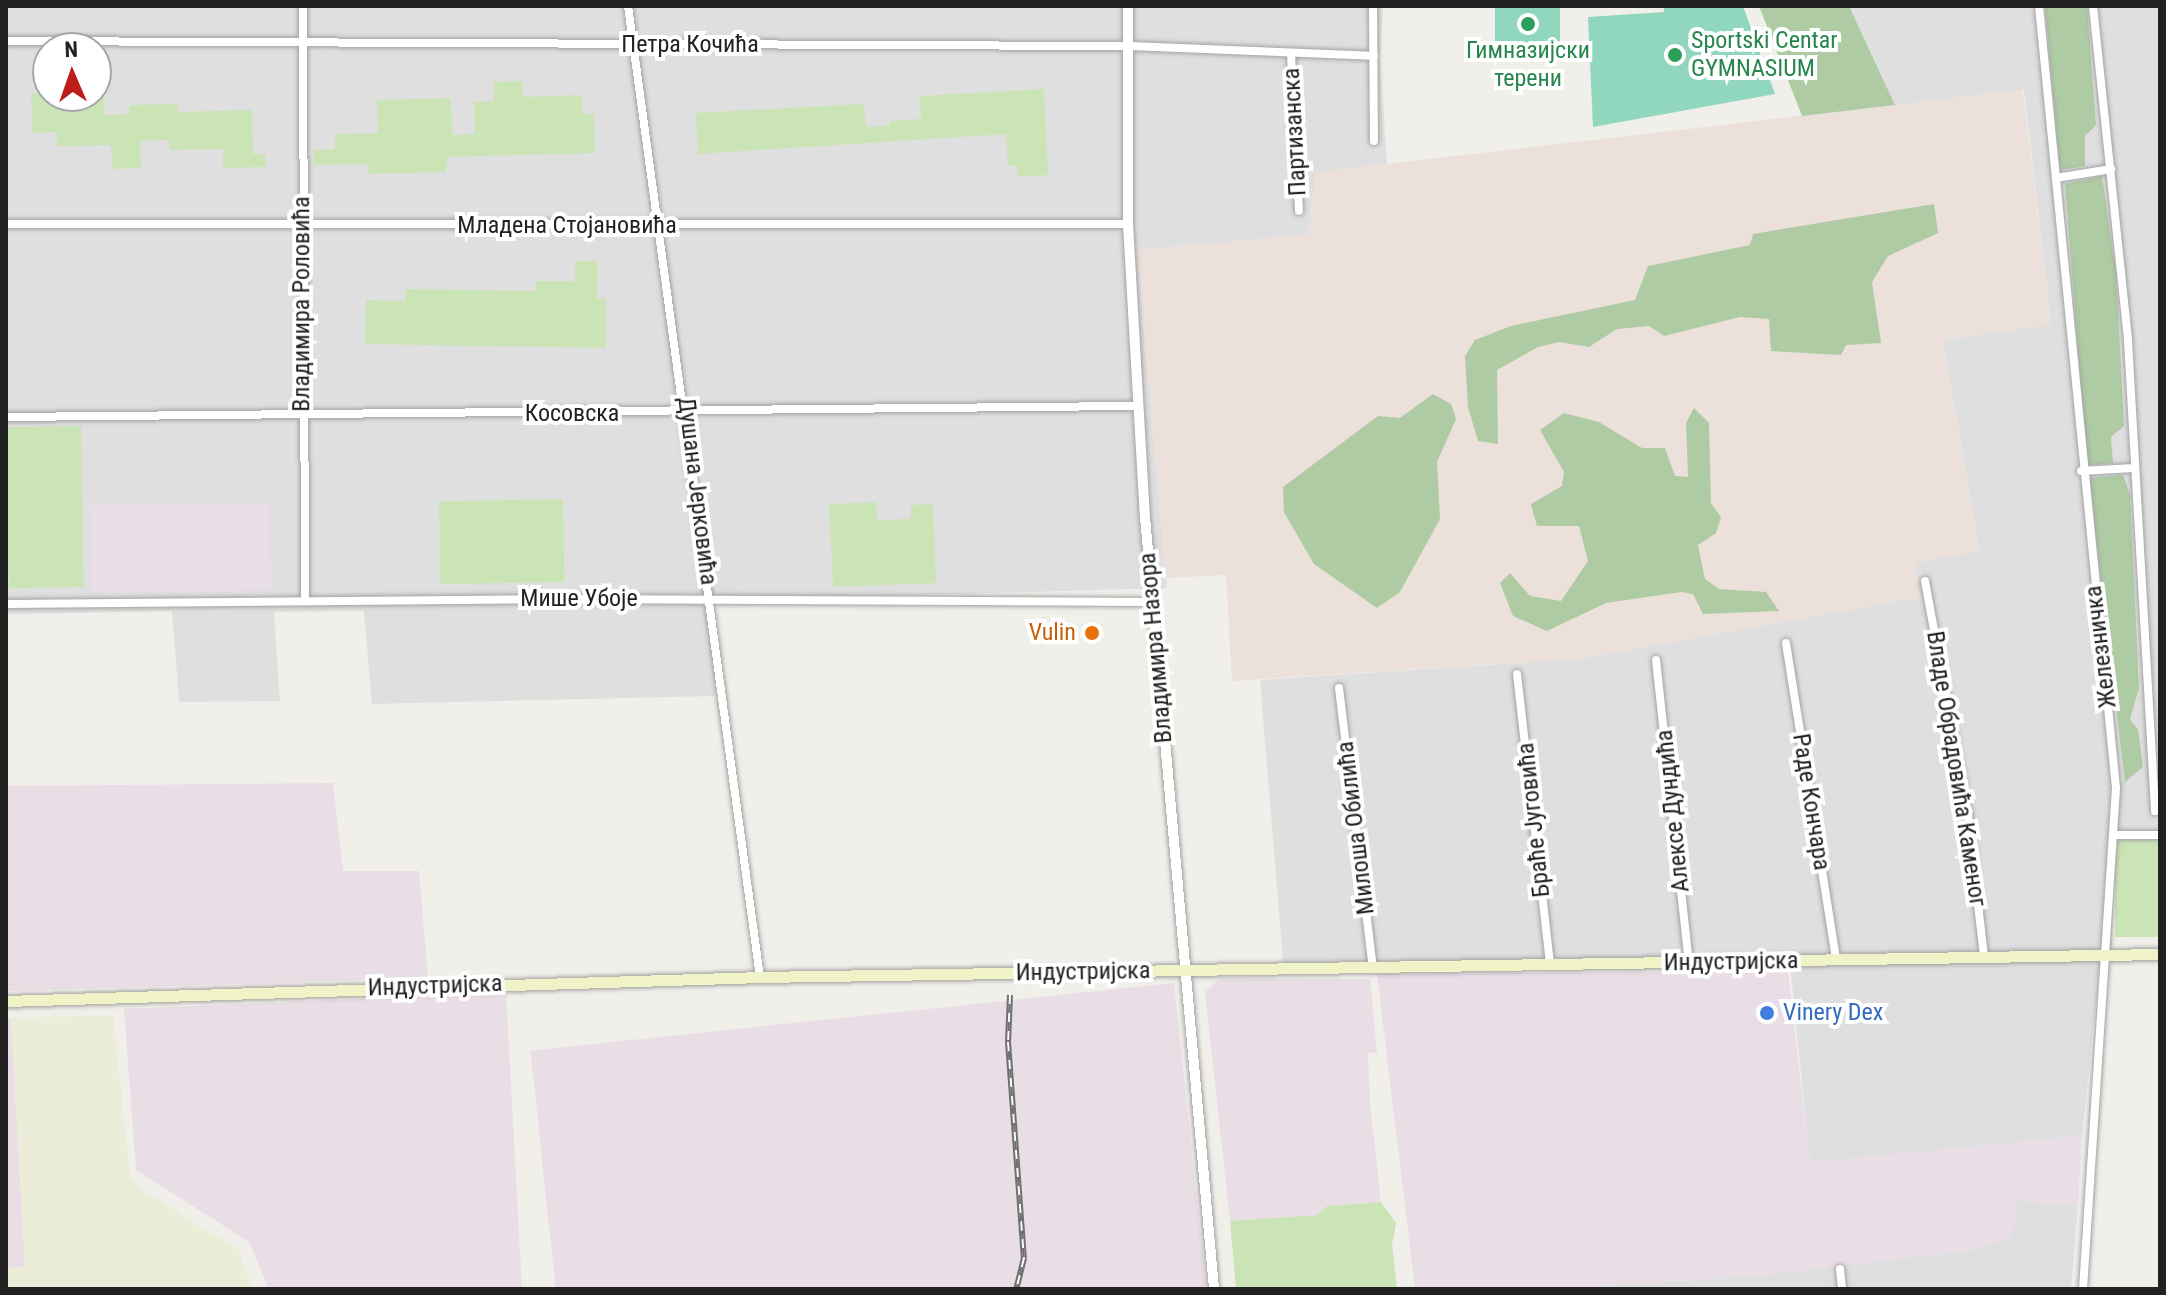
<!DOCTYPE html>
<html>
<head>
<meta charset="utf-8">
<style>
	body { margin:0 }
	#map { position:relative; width:2166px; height:1295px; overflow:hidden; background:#f1efea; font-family:"Roboto Condensed",sans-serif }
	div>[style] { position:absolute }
	.residential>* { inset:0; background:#e0dfdf }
	.industrial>* { inset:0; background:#e9dde6; transform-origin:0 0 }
	.military>* { inset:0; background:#ece0db }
	.farmland>* { inset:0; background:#ebedd8 }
	.grass>* { inset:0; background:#cbe4b6; transform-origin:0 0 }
	.forest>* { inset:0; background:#aecba3 }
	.pitch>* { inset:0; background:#91d6be; transform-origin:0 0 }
	.roads { filter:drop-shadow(0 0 2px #a3a3a3) drop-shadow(0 0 2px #a3a3a3) }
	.minor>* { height:8px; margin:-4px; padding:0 4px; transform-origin:4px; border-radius:4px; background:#fff }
	.tertiary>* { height:10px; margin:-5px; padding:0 5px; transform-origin:5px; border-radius:5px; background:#fff }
	.secondary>* { height:11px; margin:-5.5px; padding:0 5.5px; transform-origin:5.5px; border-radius:5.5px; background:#f0f3c5 }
	.rail>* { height:6px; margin-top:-3px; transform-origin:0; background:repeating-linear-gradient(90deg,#fff 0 9px,#707070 0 18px); box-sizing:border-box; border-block:2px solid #707070 }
	.dots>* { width:22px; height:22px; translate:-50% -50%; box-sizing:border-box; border:4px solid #fff; border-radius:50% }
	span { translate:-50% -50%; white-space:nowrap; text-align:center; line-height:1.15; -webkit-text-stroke:8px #fff; paint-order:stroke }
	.leisure-label { font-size:24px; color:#27864d }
	.left { translate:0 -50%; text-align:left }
	.street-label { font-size:24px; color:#222 }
	.food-label { font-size:24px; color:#c56008 }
	.right { translate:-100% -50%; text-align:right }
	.shop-label { font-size:24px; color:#366cbe }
	.frame { position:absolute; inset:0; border:8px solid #222; pointer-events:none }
	.north { position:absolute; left:32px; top:32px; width:80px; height:80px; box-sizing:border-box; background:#fff; border:2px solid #a7a7a7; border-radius:50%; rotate:358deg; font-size:22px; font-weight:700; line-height:32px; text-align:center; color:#222 }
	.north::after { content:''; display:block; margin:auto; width:28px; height:36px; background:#bc1d18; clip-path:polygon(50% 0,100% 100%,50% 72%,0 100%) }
</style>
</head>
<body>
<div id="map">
	<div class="residential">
		<i style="clip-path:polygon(evenodd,6px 6px,1383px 6px,1380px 59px,1387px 164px,1316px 173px,1308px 235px,1137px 250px,1167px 588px,712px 601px,715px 696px,372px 704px,364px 611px,274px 612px,280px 701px,179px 702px,172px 611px,6px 614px,6px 6px,48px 48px,96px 48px,96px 96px,48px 96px,48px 48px)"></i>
		<i style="clip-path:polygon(1849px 6px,2160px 6px,2160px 838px,2115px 842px,2111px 961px,2100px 962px,2082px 1136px,1810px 1163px,1790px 964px,1284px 972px,1260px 680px,1578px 659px,1920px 597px,1914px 563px,1979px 550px,1943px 340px,2051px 324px,2024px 90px,1895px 105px)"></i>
		<i style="clip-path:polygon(2017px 1201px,2078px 1204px,2071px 1289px,1567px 1289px,1775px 1274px)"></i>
	</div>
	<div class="industrial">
		<i style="left:269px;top:503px;width:87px;height:179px;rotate:89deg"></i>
		<i style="clip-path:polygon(333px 783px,343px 871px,419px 871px,428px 978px,6px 991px,6px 786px)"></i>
		<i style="clip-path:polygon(1788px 971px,1810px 1162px,2082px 1136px,2078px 1204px,2018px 1201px,2011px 1238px,1976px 1250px,1775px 1274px,1567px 1289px,1415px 1289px,1377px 974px)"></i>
		<i style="clip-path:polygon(1220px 978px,1370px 979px,1377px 1052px,1368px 1053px,1370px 1104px,1381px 1202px,1327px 1206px,1317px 1215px,1230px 1221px,1205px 992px)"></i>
		<i style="left:1174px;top:983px;width:308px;height:647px;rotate:84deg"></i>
		<i style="clip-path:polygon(506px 993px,522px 1289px,269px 1289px,249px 1242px,136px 1170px,124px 1009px)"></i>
		<i style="clip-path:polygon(6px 1018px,11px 1018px,25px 1267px,6px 1268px)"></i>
	</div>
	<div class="military">
		<i style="clip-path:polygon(2023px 90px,2051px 325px,1943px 340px,1979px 551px,1915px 563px,1920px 597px,1578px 659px,1232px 681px,1226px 575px,1166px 578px,1137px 250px,1308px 235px,1316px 172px)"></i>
	</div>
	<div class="farmland">
		<i style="clip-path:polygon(113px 1015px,130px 1175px,143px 1191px,238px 1249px,253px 1289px,6px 1289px,6px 1268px,25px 1266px,11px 1018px)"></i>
	</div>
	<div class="grass">
		<i style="clip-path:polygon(522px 81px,523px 97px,582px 95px,582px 114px,594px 114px,595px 153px,447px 157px,446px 172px,368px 174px,367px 164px,314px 165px,313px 150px,335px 149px,335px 134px,378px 133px,377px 100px,451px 98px,452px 135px,475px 134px,474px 102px,494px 101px,494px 82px)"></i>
		<i style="clip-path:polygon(96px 83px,103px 83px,104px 115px,129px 114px,129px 105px,177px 104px,178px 112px,252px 110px,253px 154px,265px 154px,266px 167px,223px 168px,223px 149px,170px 150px,169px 140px,140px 141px,141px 168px,112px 169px,111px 145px,57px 146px,57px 132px,32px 133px,31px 93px,96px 96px)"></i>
		<i style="clip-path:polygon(1044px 89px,1048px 175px,1018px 177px,1017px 165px,1008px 166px,1006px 134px,698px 154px,696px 113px,864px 104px,866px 127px,889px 126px,890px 121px,921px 119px,920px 96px)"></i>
		<i style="clip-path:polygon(575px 261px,598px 261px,597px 298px,606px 299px,606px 348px,365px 344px,366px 300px,406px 301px,406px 289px,536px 291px,536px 281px,575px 281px)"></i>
		<i style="left:81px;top:426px;width:161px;height:75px;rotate:89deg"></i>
		<i style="left:563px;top:499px;width:83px;height:124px;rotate:89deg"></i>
		<i style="clip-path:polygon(876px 502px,877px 520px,911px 519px,911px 505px,933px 504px,936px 583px,833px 587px,829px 504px)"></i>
		<i style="left:2160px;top:838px;width:99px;height:45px;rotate:90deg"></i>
		<i style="clip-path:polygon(1381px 1202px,1396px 1223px,1392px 1245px,1397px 1289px,1236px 1289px,1230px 1221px,1317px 1215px,1327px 1206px)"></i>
	</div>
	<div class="forest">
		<i style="clip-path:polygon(1759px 6px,1849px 6px,1895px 105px,1802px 116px)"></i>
		<i style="clip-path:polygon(2045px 6px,2087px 6px,2096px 125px,2085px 136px,2085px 166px,2060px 170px)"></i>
		<i style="clip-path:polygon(2102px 176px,2116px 273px,2124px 426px,2111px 437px,2113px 463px,2087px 465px,2065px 184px)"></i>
		<i style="clip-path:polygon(1934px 204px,1938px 233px,1888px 256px,1872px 282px,1881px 343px,1846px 345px,1841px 355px,1771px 351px,1769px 319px,1740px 317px,1664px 336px,1649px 326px,1617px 329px,1589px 347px,1559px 342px,1538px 347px,1497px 370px,1498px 444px,1478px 441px,1468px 407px,1465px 356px,1475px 340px,1511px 326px,1635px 300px,1648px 266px,1750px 245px,1753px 234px)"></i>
		<i style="clip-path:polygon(1433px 394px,1451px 404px,1456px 419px,1437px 462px,1440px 519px,1400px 592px,1377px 608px,1314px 564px,1284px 512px,1283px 487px,1378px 416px,1400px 418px)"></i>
		<i style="clip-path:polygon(1694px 408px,1709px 423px,1711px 503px,1721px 517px,1716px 533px,1698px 545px,1705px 579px,1719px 589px,1766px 592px,1779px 611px,1703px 614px,1693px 594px,1681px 592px,1606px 603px,1547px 631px,1513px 616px,1500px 583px,1510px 573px,1530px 596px,1561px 601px,1588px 561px,1579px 526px,1537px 526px,1531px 504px,1562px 486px,1564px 472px,1540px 430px,1564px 413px,1599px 422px,1642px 448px,1665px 448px,1675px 476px,1688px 477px,1686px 423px)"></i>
		<i style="clip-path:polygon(2123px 475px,2130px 494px,2139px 688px,2130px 719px,2138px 730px,2143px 767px,2125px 782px,2089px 478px)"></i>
	</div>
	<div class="pitch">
		<i style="left:1495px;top:6px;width:65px;height:38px"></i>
		<i style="clip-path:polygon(1664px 6px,1743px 6px,1775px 94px,1593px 127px,1588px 17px,1664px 12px)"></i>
	</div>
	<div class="roads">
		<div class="minor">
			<i style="left:303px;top:6px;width:595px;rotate:89.81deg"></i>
			<i style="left:628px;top:6px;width:980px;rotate:82.26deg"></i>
			<i style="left:1373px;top:6px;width:135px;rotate:89.6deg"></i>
			<i style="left:2039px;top:6px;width:786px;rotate:84.38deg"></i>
			<i style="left:2116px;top:788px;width:502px;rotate:93.77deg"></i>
			<i style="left:2093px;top:6px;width:337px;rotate:84deg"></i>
			<i style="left:2128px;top:341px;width:471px;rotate:86.7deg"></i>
			<i style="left:6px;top:41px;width:1122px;rotate:0.26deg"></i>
			<i style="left:1128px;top:46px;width:246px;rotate:2.3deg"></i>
			<i style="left:1291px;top:53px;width:158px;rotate:87.1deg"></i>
			<i style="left:2056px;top:178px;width:56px;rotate:-9.3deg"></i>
			<i style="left:6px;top:224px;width:1122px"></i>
			<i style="left:6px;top:417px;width:1132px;rotate:-0.56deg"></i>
			<i style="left:2081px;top:471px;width:53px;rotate:-3.2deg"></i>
			<i style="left:1925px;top:581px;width:239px;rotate:79.6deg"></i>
			<i style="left:1968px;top:816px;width:142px;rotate:83.5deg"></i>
			<i style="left:6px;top:604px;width:558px;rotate:-0.51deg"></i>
			<i style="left:564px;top:599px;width:587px;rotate:0.29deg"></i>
			<i style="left:1786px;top:643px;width:321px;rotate:81deg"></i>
			<i style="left:1656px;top:660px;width:305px;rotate:83.8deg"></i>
			<i style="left:1517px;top:674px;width:293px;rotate:83.5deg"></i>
			<i style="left:1339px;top:688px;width:283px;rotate:83.1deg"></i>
			<i style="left:2115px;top:835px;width:45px"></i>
			<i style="left:1840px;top:1269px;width:20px;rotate:84deg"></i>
		</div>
		<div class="tertiary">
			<i style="left:1128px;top:6px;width:218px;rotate:90deg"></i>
			<i style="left:1128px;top:224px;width:293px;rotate:86.7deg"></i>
			<i style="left:1145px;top:517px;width:775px;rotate:84.89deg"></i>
		</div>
		<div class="secondary">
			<i style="left:6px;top:1001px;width:754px;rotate:-1.82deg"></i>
			<i style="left:760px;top:977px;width:1400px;rotate:-0.94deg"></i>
		</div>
	</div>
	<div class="rail">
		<i style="left:1010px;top:995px;width:47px;rotate:92.4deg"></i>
		<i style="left:1008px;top:1042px;width:217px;rotate:85.8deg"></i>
		<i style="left:1024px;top:1258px;width:32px;rotate:104deg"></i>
	</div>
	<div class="dots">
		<i style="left:1528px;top:24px;background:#2e9e5b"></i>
		<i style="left:1675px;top:55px;background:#2e9e5b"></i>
		<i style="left:1092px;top:633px;background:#e8710a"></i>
		<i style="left:1767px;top:1013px;background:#3f7fe0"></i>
	</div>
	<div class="leisure-label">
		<span class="left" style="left:1691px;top:55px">Sportski Centar<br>GYMNASIUM</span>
		<span style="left:1528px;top:65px">Гимназијски<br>терени</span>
	</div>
	<div class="street-label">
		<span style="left:690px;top:45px">Петра Кочића</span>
		<span style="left:1295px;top:132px;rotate:-93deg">Партизанска</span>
		<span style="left:567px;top:226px">Младена Стојановића</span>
		<span style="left:302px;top:304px;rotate:-90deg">Владимира Роловића</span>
		<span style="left:572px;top:414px">Косовска</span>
		<span style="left:697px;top:491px;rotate:83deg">Душана Јерковића</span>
		<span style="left:579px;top:599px">Мише Убоје</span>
		<span style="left:2101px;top:647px;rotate:-97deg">Железничка</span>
		<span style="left:1156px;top:648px;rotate:-95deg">Владимира Назора</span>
		<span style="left:1956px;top:769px;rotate:81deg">Владе Обрадовића Каменог</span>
		<span style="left:1811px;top:802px;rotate:81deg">Раде Кончара</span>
		<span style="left:1673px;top:811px;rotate:-96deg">Алексе Дундића</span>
		<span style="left:1534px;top:820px;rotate:-96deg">Браће Југовића</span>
		<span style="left:1356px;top:828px;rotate:-97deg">Милоша Обилића</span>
		<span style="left:1731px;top:962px;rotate:-1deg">Индустријска</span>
		<span style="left:1083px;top:972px;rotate:-1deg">Индустријска</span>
		<span style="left:435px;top:986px;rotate:-2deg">Индустријска</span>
	</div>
	<div class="food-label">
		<span class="right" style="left:1076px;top:633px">Vulin</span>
	</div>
	<div class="shop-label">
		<span class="left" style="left:1783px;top:1013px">Vinery Dex</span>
	</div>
	<div class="frame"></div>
	<div class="north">N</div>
</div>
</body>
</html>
